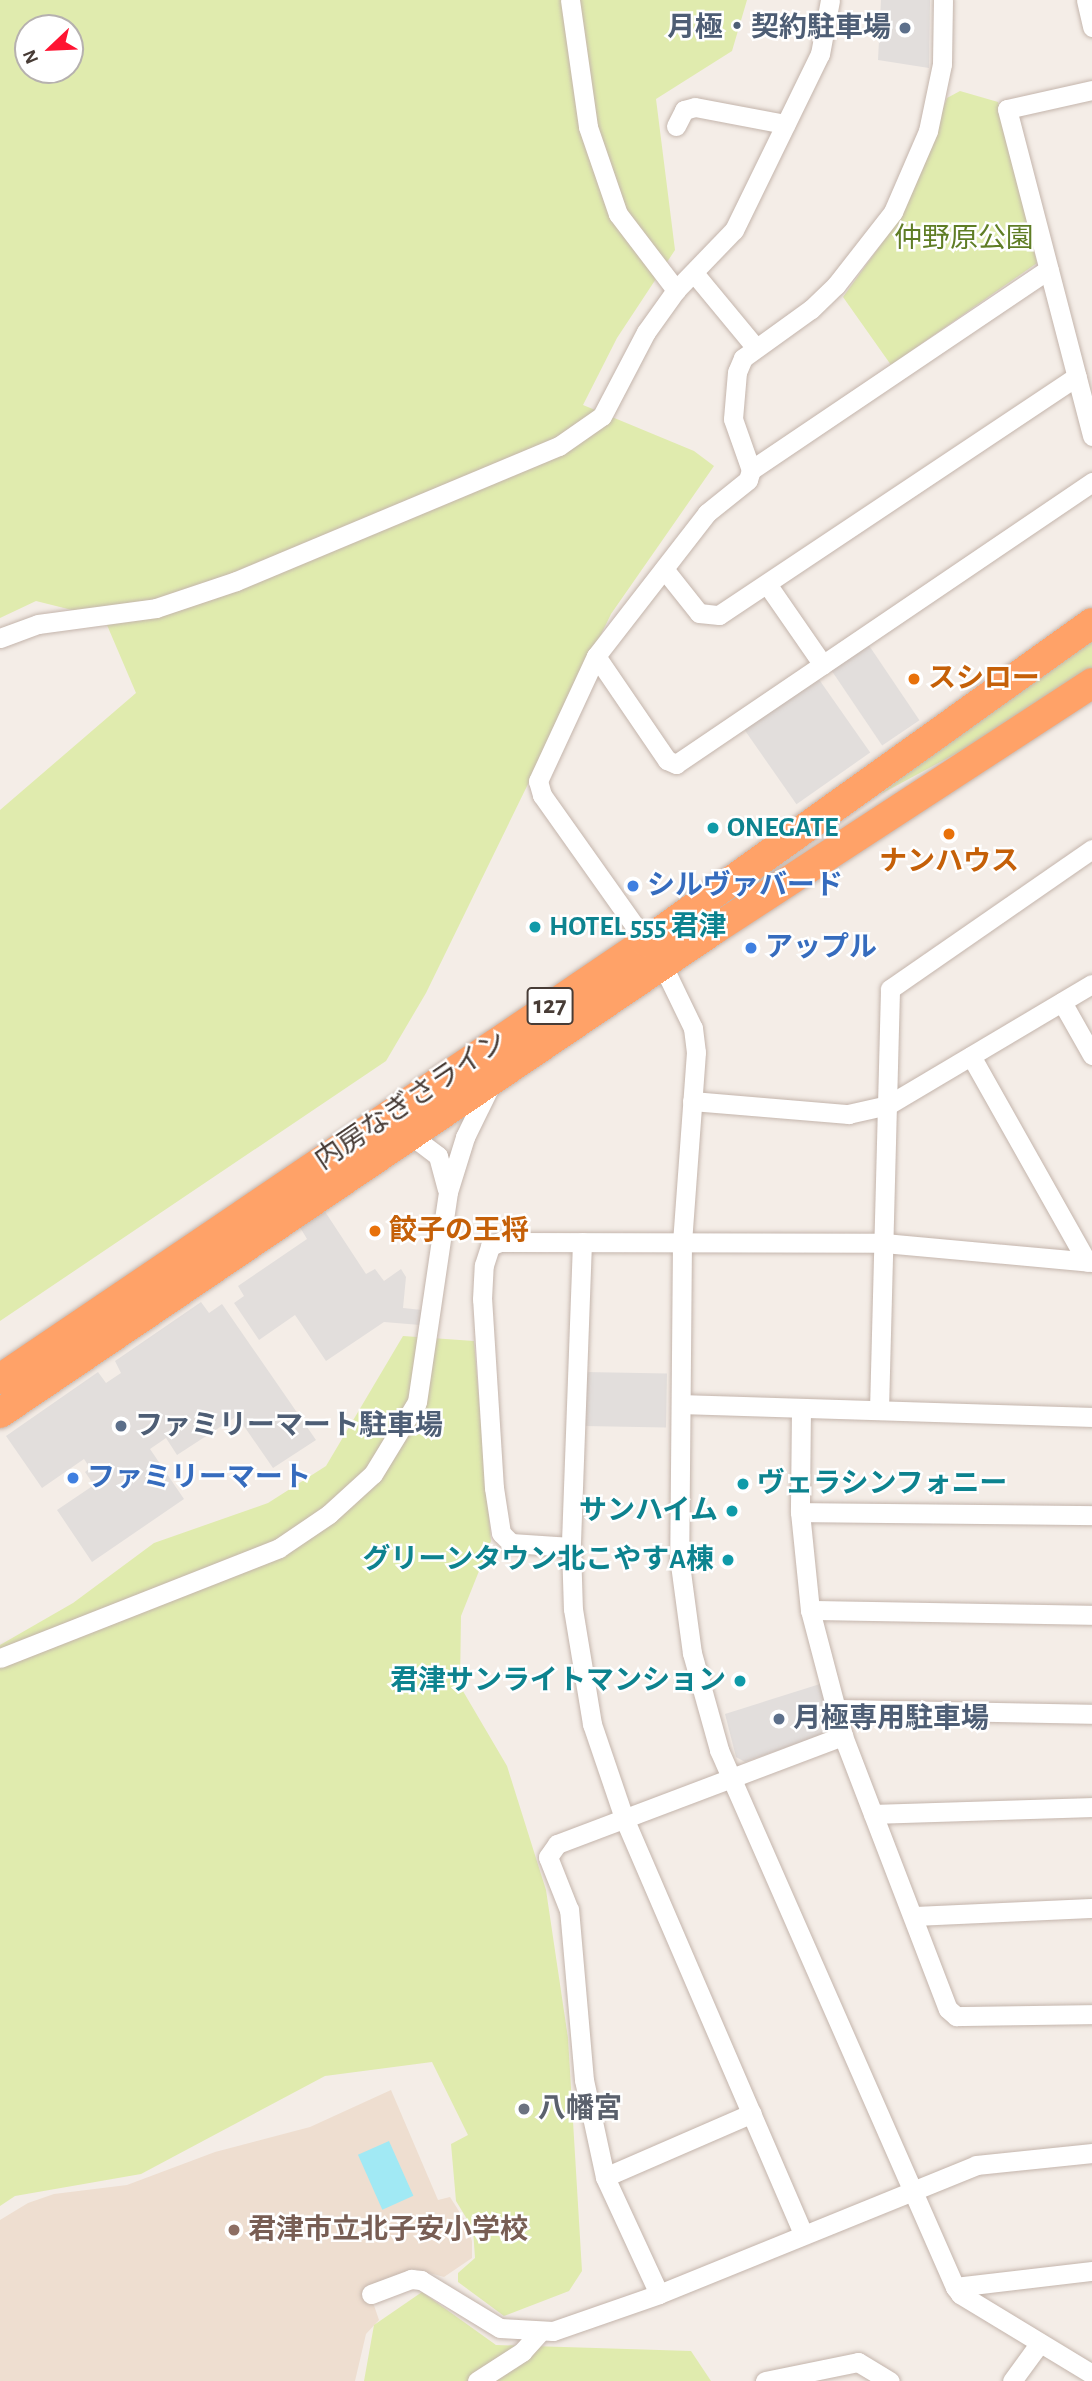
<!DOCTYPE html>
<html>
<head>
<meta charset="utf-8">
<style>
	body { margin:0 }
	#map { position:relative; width:1092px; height:2381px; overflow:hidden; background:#f4ede7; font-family:"Alegreya Sans","Noto Sans JP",sans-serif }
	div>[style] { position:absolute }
	.education>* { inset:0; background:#eeded0 }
	.green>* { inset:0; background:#e0ebae }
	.parking>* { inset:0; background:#e2dedc; transform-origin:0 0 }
	.water>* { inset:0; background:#a1e9f4; transform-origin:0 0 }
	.roads { filter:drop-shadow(0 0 2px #c4b5ac) drop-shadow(0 0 2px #c4b5ac) }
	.minor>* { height:19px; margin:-9.5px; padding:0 9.5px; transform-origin:9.5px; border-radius:9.5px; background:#fff }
	.highway>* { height:30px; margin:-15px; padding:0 15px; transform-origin:15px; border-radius:15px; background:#ffa268 }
	.dots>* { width:19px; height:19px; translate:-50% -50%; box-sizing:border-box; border:4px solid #fff; border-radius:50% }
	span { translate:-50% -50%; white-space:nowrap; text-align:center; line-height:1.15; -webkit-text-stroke:5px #fff; paint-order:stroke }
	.shield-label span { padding:2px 5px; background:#fff; border:2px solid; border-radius:5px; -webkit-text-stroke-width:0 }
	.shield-label { font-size:26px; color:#483c36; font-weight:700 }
	.service-label { font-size:28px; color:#4e5e75; font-weight:700 }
	.right { translate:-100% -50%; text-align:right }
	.left { translate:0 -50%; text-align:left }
	.park-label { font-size:28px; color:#5f7d25 }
	.food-label { font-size:28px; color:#c56008; font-weight:700 }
	.culture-label { font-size:28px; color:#0d838f; font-weight:700 }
	.shop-label { font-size:28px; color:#366cbe; font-weight:700 }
	.street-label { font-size:28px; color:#483c36 }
	.worship-label { font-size:28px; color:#5b616d; font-weight:700 }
	.education-label { font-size:28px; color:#785e54; font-weight:700 }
	.north { position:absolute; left:14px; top:14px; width:70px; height:70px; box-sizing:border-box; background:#fff; border:2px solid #b6b1af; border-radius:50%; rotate:247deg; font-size:19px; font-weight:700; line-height:28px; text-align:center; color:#483c36 }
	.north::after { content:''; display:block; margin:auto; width:24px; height:32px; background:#ff1432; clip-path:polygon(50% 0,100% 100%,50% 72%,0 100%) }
</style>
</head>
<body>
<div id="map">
	<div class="education">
		<i style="clip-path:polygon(391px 2090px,438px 2200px,450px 2197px,464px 2219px,472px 2241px,472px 2258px,444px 2277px,415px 2269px,368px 2288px,379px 2320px,366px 2334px,355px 2381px,0 2381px,0 2220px,28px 2203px,54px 2194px,127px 2185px,215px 2152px,310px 2127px)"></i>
	</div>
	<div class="green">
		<i style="clip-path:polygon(evenodd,0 0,747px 0,732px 51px,656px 99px,675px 250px,617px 338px,583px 405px,694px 451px,714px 466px,611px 614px,426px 993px,386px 1061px,0 1321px,0 810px,136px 693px,104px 618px,36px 601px,0 618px,0 0,28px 28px,70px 28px,70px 70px,28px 70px,28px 28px)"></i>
		<i style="clip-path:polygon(960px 91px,998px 102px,1037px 263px,891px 365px,843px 297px,903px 214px,947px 98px)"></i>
		<i style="clip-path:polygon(1092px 633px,1092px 671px,957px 753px,879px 795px)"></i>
		<i style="clip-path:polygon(403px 1336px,474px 1341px,491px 1541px,461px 1616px,460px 1686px,507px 1766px,546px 1890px,568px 2038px,582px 2271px,569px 2291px,504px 2316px,458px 2282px,458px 2273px,475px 2258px,473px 2229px,456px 2201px,451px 2144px,468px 2135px,432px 2062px,325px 2076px,141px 2174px,15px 2196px,0 2206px,0 1645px,73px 1603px,154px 1543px,268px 1503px,326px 1466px)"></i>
		<i style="clip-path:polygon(422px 2292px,496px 2345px,691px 2351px,711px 2381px,364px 2381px,374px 2325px)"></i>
	</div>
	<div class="parking">
		<i style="clip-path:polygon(881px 0,930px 0,929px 68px,878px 60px)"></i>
		<i style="left:868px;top:644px;width:92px;height:45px;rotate:56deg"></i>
		<i style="left:818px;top:678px;width:91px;height:90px;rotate:55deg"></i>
		<i style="clip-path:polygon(322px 1207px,366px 1274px,375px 1269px,384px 1281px,401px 1269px,406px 1277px,403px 1308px,422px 1310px,420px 1325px,384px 1322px,326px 1361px,295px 1315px,259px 1340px,234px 1303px,244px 1296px,238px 1286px,307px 1239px,298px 1224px)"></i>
		<i style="clip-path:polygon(201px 1302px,209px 1313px,222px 1304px,316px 1440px,273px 1468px,237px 1416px,177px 1455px,166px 1438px,150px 1449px,184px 1499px,92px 1562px,57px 1510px,94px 1485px,85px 1472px,90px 1468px,84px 1459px,42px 1488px,6px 1436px,98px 1372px,106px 1383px,121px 1373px,115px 1361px)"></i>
		<i style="left:585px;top:1372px;width:82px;height:54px;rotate:1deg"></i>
		<i style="clip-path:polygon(820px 1684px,833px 1724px,829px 1732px,745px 1762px,736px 1757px,725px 1714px)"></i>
	</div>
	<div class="water">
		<i style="left:389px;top:2141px;width:60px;height:34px;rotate:66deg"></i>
	</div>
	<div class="roads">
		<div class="minor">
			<i style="left:570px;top:0;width:128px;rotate:81.9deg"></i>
			<i style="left:588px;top:127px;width:92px;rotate:71deg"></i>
			<i style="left:618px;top:214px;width:96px;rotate:52.7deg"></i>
			<i style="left:943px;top:0;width:64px;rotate:90.9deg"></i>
			<i style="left:942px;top:64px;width:68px;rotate:101.8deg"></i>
			<i style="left:928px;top:131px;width:88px;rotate:113.4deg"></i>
			<i style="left:893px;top:212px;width:93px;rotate:128deg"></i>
			<i style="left:836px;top:285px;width:35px;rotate:136deg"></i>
			<i style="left:811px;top:309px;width:84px;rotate:144.2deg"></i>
			<i style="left:743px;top:358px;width:15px;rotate:113deg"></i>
			<i style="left:737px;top:372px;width:47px;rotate:94.9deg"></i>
			<i style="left:733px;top:419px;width:54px;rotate:70.6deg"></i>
			<i style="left:751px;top:470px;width:10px;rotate:107deg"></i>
			<i style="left:748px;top:480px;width:53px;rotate:141.2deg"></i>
			<i style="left:707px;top:513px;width:181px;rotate:127.8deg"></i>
			<i style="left:596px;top:656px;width:138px;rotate:114.9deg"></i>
			<i style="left:538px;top:781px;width:15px;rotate:74deg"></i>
			<i style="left:542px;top:795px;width:209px;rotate:54.7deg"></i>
			<i style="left:663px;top:966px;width:69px;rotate:64.2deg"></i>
			<i style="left:693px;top:1028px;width:24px;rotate:83deg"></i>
			<i style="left:696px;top:1052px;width:190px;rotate:94.2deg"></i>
			<i style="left:682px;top:1241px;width:316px;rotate:90.5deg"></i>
			<i style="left:679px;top:1557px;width:97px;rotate:82.3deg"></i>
			<i style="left:692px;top:1653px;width:101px;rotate:74.4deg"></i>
			<i style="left:719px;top:1750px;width:587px;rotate:66.28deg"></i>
			<i style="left:955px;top:2287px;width:9px;rotate:54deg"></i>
			<i style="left:960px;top:2294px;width:154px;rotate:31.2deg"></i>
			<i style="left:1086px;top:0;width:28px;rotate:77deg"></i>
			<i style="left:1092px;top:90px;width:87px;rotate:167.4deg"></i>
			<i style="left:1007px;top:109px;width:338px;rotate:75.4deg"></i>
			<i style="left:676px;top:126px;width:18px;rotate:-63deg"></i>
			<i style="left:684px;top:110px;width:11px;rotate:-15deg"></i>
			<i style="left:695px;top:107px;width:92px;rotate:10.7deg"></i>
			<i style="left:694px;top:273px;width:97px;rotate:50.4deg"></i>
			<i style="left:751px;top:470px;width:359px;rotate:-34deg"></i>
			<i style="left:664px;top:569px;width:56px;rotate:51.5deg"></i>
			<i style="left:699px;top:613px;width:20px;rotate:6deg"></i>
			<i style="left:719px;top:615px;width:430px;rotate:-33.7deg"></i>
			<i style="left:767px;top:584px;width:98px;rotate:55.3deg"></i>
			<i style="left:0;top:638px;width:40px;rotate:-20.2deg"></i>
			<i style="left:38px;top:624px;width:119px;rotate:-7.7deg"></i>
			<i style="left:156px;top:608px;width:84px;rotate:-18.6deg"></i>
			<i style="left:236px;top:581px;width:350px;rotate:-22.7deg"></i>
			<i style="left:559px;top:446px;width:52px;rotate:-34.9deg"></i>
			<i style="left:602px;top:416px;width:95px;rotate:-62.4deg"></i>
			<i style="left:646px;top:332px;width:52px;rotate:-54.5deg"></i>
			<i style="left:676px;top:290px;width:83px;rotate:-46deg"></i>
			<i style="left:734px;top:230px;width:196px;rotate:-64deg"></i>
			<i style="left:820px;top:54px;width:55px;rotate:-79.5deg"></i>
			<i style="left:596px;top:656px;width:126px;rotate:55.7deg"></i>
			<i style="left:667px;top:760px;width:10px;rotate:24deg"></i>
			<i style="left:676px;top:764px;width:503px;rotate:-34.13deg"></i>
			<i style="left:1062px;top:1002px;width:61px;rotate:60.5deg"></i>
			<i style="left:971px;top:1056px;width:236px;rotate:60.6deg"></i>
			<i style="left:692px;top:1101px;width:157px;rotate:4.8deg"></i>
			<i style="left:848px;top:1114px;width:41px;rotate:-12.7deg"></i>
			<i style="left:888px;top:1105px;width:237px;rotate:-30.7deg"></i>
			<i style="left:403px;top:1140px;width:14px"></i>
			<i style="left:417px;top:1140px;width:26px;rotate:37deg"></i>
			<i style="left:438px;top:1156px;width:34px;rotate:75deg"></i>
			<i style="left:582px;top:1242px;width:305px;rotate:92.1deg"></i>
			<i style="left:571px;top:1547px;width:62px;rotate:88.2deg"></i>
			<i style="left:573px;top:1609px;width:117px;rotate:80.6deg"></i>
			<i style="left:592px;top:1724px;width:99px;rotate:71.2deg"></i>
			<i style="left:624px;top:1818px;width:453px;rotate:66.7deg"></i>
			<i style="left:681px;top:1404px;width:411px;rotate:1.8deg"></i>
			<i style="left:801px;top:1408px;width:104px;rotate:90.6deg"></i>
			<i style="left:800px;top:1512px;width:99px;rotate:84.2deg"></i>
			<i style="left:810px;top:1610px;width:130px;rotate:75.3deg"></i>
			<i style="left:843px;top:1736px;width:292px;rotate:69deg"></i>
			<i style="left:948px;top:2009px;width:11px;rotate:41deg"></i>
			<i style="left:956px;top:2016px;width:136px;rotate:-0.8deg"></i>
			<i style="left:879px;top:1410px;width:421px;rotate:-88.5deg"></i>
			<i style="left:890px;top:989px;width:246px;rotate:-34.7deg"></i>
			<i style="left:800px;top:1512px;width:292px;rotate:0.6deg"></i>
			<i style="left:571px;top:1547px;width:60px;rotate:-176.2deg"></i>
			<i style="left:511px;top:1543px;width:14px;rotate:-135deg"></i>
			<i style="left:501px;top:1533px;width:46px;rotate:-98.8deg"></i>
			<i style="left:494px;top:1488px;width:189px;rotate:-93.6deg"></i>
			<i style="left:482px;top:1299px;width:34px;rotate:-87deg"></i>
			<i style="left:484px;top:1265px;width:20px;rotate:-72deg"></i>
			<i style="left:490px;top:1246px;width:11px;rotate:-22deg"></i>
			<i style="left:500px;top:1242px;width:384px;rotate:0.1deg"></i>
			<i style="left:884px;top:1243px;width:209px;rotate:5.2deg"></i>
			<i style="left:810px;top:1610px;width:282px;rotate:1deg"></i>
			<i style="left:0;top:1658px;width:300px;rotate:-21.5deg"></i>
			<i style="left:279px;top:1548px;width:60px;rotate:-34.2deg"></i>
			<i style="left:329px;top:1514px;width:59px;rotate:-42.3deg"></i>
			<i style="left:373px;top:1474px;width:84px;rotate:-58.6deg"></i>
			<i style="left:417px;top:1402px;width:212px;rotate:-81.6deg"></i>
			<i style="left:448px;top:1192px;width:58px;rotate:-72.8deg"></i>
			<i style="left:465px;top:1137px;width:59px;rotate:-63.9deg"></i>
			<i style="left:836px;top:1709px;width:256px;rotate:1.1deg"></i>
			<i style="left:873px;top:1814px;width:219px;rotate:-1.8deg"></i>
			<i style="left:913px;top:1916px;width:179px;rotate:-2.6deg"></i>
			<i style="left:605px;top:2177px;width:160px;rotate:-23.5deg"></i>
			<i style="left:955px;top:2287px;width:138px;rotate:-6.7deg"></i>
			<i style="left:371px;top:2294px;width:43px;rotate:-20.6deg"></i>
			<i style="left:411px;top:2279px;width:10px;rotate:6deg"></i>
			<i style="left:421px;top:2280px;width:92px;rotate:31.3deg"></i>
			<i style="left:500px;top:2328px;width:53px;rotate:3.2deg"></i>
			<i style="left:553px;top:2331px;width:112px;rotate:-19.2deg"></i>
			<i style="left:659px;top:2294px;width:342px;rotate:-22.1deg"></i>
			<i style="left:976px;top:2165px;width:117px;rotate:-5.9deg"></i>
			<i style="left:659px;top:2294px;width:129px;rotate:-114.8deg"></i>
			<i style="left:605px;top:2177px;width:99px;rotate:-102.2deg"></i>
			<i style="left:584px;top:2080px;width:171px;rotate:-95deg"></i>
			<i style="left:569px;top:1910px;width:57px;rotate:-111.6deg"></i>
			<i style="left:548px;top:1857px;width:16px;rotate:-55deg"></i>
			<i style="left:557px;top:1844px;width:306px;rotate:-20.7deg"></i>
			<i style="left:477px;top:2381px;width:54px;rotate:-32.8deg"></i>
			<i style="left:522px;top:2352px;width:27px;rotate:-48deg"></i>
			<i style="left:765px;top:2381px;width:95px;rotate:-11.5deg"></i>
			<i style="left:858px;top:2362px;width:37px;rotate:31deg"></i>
			<i style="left:1012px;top:2381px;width:46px;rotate:-53.9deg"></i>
		</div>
		<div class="highway">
			<i style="left:0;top:1379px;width:780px;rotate:-34.08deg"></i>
			<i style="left:646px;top:942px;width:548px;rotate:-35.57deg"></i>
			<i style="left:0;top:1413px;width:863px;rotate:-34.09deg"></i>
			<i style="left:715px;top:929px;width:450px;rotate:-33.1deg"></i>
		</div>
	</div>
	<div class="dots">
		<i style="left:905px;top:28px;background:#5c6f8a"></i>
		<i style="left:914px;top:679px;background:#e8710a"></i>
		<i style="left:713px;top:828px;background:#0f9aa8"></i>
		<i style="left:949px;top:834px;background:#e8710a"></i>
		<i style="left:633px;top:886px;background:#3f7fe0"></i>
		<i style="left:535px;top:927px;background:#0f9aa8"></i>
		<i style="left:751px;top:948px;background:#3f7fe0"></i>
		<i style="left:375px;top:1231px;background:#e8710a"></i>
		<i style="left:121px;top:1426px;background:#5c6f8a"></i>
		<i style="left:73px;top:1478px;background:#3f7fe0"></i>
		<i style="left:743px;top:1484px;background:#0f9aa8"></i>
		<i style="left:732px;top:1511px;background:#0f9aa8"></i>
		<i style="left:728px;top:1560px;background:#0f9aa8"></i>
		<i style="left:740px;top:1681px;background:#0f9aa8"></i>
		<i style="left:779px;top:1719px;background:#5c6f8a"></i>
		<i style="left:524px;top:2109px;background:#6b7280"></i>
		<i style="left:234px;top:2230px;background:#8d6e63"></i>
	</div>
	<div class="shield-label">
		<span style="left:550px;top:1006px">127</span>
	</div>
	<div class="service-label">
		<span class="right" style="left:891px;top:28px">月極・契約駐車場</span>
		<span class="left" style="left:135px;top:1426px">ファミリーマート駐車場</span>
		<span class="left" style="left:793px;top:1719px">月極専用駐車場</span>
	</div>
	<div class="park-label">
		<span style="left:964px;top:239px">仲野原公園</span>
	</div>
	<div class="food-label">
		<span class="left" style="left:928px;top:679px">スシロー</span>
		<span style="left:949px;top:862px">ナンハウス</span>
		<span class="left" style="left:389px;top:1231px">餃子の王将</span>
	</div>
	<div class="culture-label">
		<span class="left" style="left:727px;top:828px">ONEGATE</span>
		<span class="left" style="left:549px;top:927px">HOTEL 555 君津</span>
		<span class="left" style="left:757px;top:1484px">ヴェラシンフォニー</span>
		<span class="right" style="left:718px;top:1511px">サンハイム</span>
		<span class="right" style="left:714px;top:1560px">グリーンタウン北こやすA棟</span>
		<span class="right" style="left:726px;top:1681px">君津サンライトマンション</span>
	</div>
	<div class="shop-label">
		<span class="left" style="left:647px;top:886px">シルヴァバード</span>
		<span class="left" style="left:765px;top:948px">アップル</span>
		<span class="left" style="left:87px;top:1478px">ファミリーマート</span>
	</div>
	<div class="street-label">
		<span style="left:411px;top:1101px;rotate:-34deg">内房なぎさライン</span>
	</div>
	<div class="worship-label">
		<span class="left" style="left:538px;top:2109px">八幡宮</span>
	</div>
	<div class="education-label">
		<span class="left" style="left:248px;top:2230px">君津市立北子安小学校</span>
	</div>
	<div class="north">N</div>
</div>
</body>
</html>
